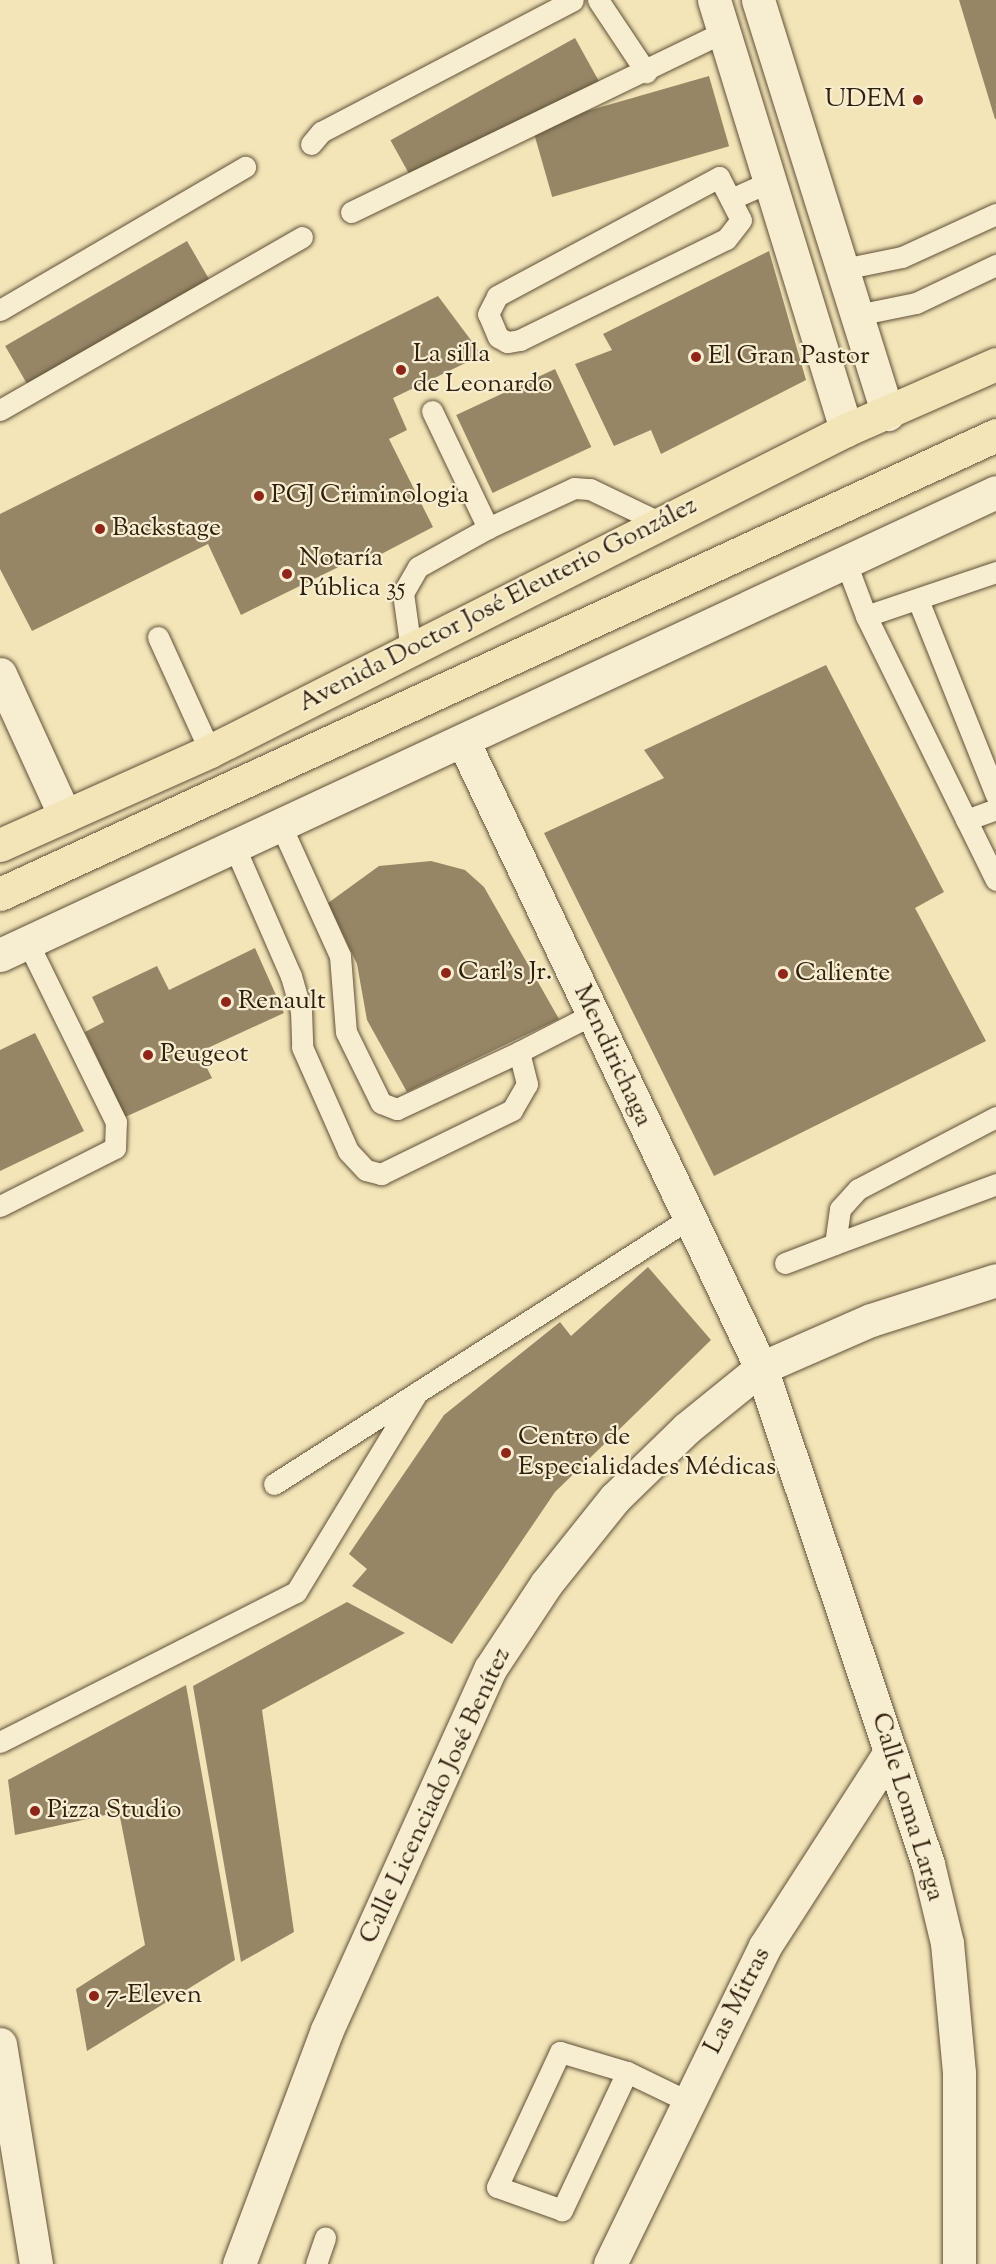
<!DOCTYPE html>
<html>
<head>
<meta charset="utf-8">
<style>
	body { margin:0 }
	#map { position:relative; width:996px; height:2264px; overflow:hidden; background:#f3e5b8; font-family:"Sorts Mill Goudy",serif }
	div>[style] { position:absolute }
	.building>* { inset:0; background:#968666; transform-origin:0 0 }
	.roads { filter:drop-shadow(0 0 2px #625038) drop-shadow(0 0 2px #625038) }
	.service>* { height:21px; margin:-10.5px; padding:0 10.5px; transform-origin:10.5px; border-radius:10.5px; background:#f7eed1 }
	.minor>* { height:33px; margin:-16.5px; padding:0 16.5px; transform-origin:16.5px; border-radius:16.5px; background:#f7eed1 }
	.tertiary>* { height:33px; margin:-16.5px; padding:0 16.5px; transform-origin:16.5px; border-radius:16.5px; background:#f7eed1 }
	.secondary>* { height:33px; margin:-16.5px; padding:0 16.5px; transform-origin:16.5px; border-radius:16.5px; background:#f7eed1 }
	.trunk>* { height:33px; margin:-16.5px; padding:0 16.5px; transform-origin:16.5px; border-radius:16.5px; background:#f3e5b8 }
	.dots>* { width:16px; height:16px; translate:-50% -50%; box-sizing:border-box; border:3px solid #f7eed1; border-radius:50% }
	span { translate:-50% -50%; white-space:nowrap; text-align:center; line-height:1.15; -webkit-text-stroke:4.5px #f7eed1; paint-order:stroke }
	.poi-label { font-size:26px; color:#311f0e }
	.right { translate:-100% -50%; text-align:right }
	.left { translate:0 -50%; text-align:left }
	.street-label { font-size:26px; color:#311f0e }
</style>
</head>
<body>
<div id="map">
	<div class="building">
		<i style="clip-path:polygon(959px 0,996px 0,996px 119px,995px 119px)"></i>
		<i style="left:575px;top:38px;width:50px;height:211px;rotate:61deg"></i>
		<i style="left:709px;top:76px;width:73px;height:184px;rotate:74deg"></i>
		<i style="left:187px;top:241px;width:48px;height:210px;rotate:60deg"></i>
		<i style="clip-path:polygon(769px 251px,806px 380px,661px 454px,651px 430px,614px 446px,575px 364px,612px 350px,603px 334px)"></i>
		<i style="clip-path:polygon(438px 296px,482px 355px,393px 398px,407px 430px,389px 439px,433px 527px,366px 562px,363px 555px,241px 615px,208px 544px,32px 631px,0 569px,0 514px)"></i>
		<i style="left:555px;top:369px;width:86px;height:109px;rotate:65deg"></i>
		<i style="clip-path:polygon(826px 665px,944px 892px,915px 908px,986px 1041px,714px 1176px,544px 833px,664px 778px,644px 750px)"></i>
		<i style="clip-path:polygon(431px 861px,465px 870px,484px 887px,559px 1019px,407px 1092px,367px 1020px,357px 964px,328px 903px,379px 866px)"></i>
		<i style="clip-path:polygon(255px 948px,284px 1013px,199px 1052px,212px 1078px,125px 1117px,85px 1032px,104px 1022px,92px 997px,157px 966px,169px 990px)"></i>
		<i style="clip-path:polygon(35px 1033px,84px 1131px,0 1171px,0 1050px)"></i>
		<i style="clip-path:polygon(648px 1267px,711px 1340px,555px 1492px,452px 1644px,352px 1586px,367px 1569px,349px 1554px,444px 1415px,560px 1322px,571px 1336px)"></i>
		<i style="clip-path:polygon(347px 1602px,405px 1633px,262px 1710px,294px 1932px,241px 1962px,193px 1686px)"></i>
		<i style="clip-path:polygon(186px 1685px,235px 1960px,87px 2051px,76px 1989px,145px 1945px,119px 1812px,15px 1835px,8px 1780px)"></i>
	</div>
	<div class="roads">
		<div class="service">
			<i style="left:598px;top:0;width:87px;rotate:56.3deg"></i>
			<i style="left:311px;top:144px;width:16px;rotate:-50deg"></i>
			<i style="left:321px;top:132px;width:284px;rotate:-27.6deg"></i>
			<i style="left:719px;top:177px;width:48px;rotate:62.9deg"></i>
			<i style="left:741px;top:220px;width:24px;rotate:128deg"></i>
			<i style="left:726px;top:239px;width:229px;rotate:153.9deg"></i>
			<i style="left:520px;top:340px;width:13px;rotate:171deg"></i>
			<i style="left:507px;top:342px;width:10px;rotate:-151deg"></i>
			<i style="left:498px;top:337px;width:25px;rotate:-113deg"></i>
			<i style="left:488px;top:314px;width:20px;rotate:-63deg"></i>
			<i style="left:497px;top:296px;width:252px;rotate:-28.2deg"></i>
			<i style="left:731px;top:199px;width:42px;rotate:-24.1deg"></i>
			<i style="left:351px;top:212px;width:413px;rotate:-25.8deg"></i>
			<i style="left:843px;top:269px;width:60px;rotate:-11.5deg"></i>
			<i style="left:902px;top:257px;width:103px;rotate:-24.6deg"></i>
			<i style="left:0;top:310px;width:284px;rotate:-30.3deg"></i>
			<i style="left:857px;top:315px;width:60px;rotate:-11.5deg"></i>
			<i style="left:916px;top:303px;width:89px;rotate:-25.4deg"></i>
			<i style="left:0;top:410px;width:348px;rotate:-29.8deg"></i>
			<i style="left:432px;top:411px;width:130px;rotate:64.4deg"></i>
			<i style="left:846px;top:563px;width:57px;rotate:69.3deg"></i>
			<i style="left:866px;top:616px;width:294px;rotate:63.8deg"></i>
			<i style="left:918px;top:600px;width:210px;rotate:68.2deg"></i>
			<i style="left:866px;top:616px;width:137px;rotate:-18.7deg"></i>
			<i style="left:158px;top:637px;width:125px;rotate:65.5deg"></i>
			<i style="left:411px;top:650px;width:58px;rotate:-98deg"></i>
			<i style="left:403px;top:593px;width:30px;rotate:-60deg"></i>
			<i style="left:418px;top:567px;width:80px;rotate:-29.1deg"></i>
			<i style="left:488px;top:528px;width:95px;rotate:-24.9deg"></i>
			<i style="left:574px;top:488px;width:16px;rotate:4deg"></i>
			<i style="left:590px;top:489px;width:79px;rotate:25.6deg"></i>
			<i style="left:966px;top:820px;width:32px;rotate:-20deg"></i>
			<i style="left:282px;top:828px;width:141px;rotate:65.6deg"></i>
			<i style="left:340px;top:956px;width:76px;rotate:85.5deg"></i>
			<i style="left:346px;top:1032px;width:79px;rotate:63.8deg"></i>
			<i style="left:381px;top:1103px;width:17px;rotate:21deg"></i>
			<i style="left:397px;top:1109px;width:135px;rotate:-25deg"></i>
			<i style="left:235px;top:848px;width:140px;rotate:66.4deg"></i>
			<i style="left:291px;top:976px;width:35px;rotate:74deg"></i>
			<i style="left:301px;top:1010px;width:37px;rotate:88deg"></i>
			<i style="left:302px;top:1047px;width:114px;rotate:66.1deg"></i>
			<i style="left:348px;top:1151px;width:26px;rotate:47deg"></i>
			<i style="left:366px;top:1170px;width:16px;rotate:15deg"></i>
			<i style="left:381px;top:1174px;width:146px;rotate:-26deg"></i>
			<i style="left:512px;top:1110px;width:30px;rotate:-60deg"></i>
			<i style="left:527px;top:1084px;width:33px;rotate:-104deg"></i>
			<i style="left:519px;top:1052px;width:83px;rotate:-27.2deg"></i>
			<i style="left:996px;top:1117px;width:156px;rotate:152.4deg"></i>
			<i style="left:858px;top:1189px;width:27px;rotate:132deg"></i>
			<i style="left:840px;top:1209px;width:35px;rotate:98deg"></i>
			<i style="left:835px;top:1244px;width:172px;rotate:-20.4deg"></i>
			<i style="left:0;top:1206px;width:129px;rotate:-26.8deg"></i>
			<i style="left:115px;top:1148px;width:26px;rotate:-88deg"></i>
			<i style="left:116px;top:1122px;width:199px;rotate:-116.2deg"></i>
			<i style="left:785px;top:1263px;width:53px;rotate:-20.8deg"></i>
			<i style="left:274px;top:1484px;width:494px;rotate:-32.6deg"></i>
			<i style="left:0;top:1742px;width:332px;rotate:-26.9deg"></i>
			<i style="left:296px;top:1592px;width:231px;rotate:-58.7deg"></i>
			<i style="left:627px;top:2072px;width:153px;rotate:115.2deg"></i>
			<i style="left:562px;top:2210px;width:69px;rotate:-160.5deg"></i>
			<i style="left:497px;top:2187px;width:149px;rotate:-65deg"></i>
			<i style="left:560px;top:2052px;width:70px;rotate:16.6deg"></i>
			<i style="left:627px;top:2072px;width:67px;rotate:25.8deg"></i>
			<i style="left:316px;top:2264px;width:28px;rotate:-71deg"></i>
		</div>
		<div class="minor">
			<i style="left:0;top:674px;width:156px;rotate:65.4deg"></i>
			<i style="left:464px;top:743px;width:692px;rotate:64.58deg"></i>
			<i style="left:761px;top:1368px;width:523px;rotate:71.39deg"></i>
			<i style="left:928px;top:1864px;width:81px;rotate:76.5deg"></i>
			<i style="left:947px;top:1943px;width:131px;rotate:84.7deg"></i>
			<i style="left:959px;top:2073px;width:191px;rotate:90deg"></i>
			<i style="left:0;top:2044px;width:223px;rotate:80.7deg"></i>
			<i style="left:610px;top:2264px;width:354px;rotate:-64deg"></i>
			<i style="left:765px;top:1946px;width:231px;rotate:-57.2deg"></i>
		</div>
		<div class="tertiary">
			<i style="left:714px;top:0;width:450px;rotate:72.9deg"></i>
			<i style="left:758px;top:0;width:434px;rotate:72.6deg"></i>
			<i style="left:239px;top:2264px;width:250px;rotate:-69.4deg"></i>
			<i style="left:327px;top:2030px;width:396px;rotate:-65.7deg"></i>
			<i style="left:490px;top:1669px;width:102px;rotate:-56.6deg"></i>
			<i style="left:546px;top:1584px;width:110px;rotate:-51.3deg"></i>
			<i style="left:615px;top:1498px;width:100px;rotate:-44.2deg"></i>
			<i style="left:687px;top:1428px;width:95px;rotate:-39deg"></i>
			<i style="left:761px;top:1368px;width:120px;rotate:-23.6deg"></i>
			<i style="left:871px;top:1320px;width:131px;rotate:-17.7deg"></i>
		</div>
		<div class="secondary">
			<i style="left:0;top:955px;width:1098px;rotate:-24.93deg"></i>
		</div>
		<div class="trunk">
			<i style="left:0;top:845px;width:230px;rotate:-24.1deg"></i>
			<i style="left:210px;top:751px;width:712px;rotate:-26.78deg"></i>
			<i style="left:846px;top:430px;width:164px;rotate:-23.7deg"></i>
			<i style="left:0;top:894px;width:1097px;rotate:-24.74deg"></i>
		</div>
	</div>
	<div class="dots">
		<i style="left:918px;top:100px;background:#8f2418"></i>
		<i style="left:696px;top:357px;background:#8f2418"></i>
		<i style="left:401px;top:370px;background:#8f2418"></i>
		<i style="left:259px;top:496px;background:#8f2418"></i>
		<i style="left:100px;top:529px;background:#8f2418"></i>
		<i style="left:287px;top:574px;background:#8f2418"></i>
		<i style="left:446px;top:973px;background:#8f2418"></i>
		<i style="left:783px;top:974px;background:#8f2418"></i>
		<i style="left:226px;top:1002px;background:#8f2418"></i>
		<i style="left:148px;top:1055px;background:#8f2418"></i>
		<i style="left:506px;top:1453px;background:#8f2418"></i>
		<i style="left:35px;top:1811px;background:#8f2418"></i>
		<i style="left:94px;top:1996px;background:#8f2418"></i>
	</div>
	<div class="poi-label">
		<span class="right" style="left:906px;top:100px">UDEM</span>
		<span class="left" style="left:413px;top:370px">La silla<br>de Leonardo</span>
		<span class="left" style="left:708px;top:357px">El Gran Pastor</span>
		<span class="left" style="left:271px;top:496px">PGJ Criminologia</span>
		<span class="left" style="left:112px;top:529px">Backstage</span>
		<span class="left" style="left:299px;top:574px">Notaría<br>Pública 35</span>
		<span class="left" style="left:458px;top:973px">Carl's Jr.</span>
		<span class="left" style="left:795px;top:974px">Caliente</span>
		<span class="left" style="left:238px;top:1002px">Renault</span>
		<span class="left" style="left:160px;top:1055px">Peugeot</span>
		<span class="left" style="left:518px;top:1453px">Centro de<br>Especialidades Médicas</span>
		<span class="left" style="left:47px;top:1811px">Pizza Studio</span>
		<span class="left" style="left:106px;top:1996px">7-Eleven</span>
	</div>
	<div class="street-label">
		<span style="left:498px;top:605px;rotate:-27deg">Avenida Doctor José Eleuterio González</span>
		<span style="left:612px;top:1056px;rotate:65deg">Mendirichaga</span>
		<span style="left:436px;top:1796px;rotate:-65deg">Calle Licenciado José Benítez</span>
		<span style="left:907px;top:1807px;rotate:73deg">Calle Loma Larga</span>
		<span style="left:738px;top:2001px;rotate:-63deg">Las Mitras</span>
	</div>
</div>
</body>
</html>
